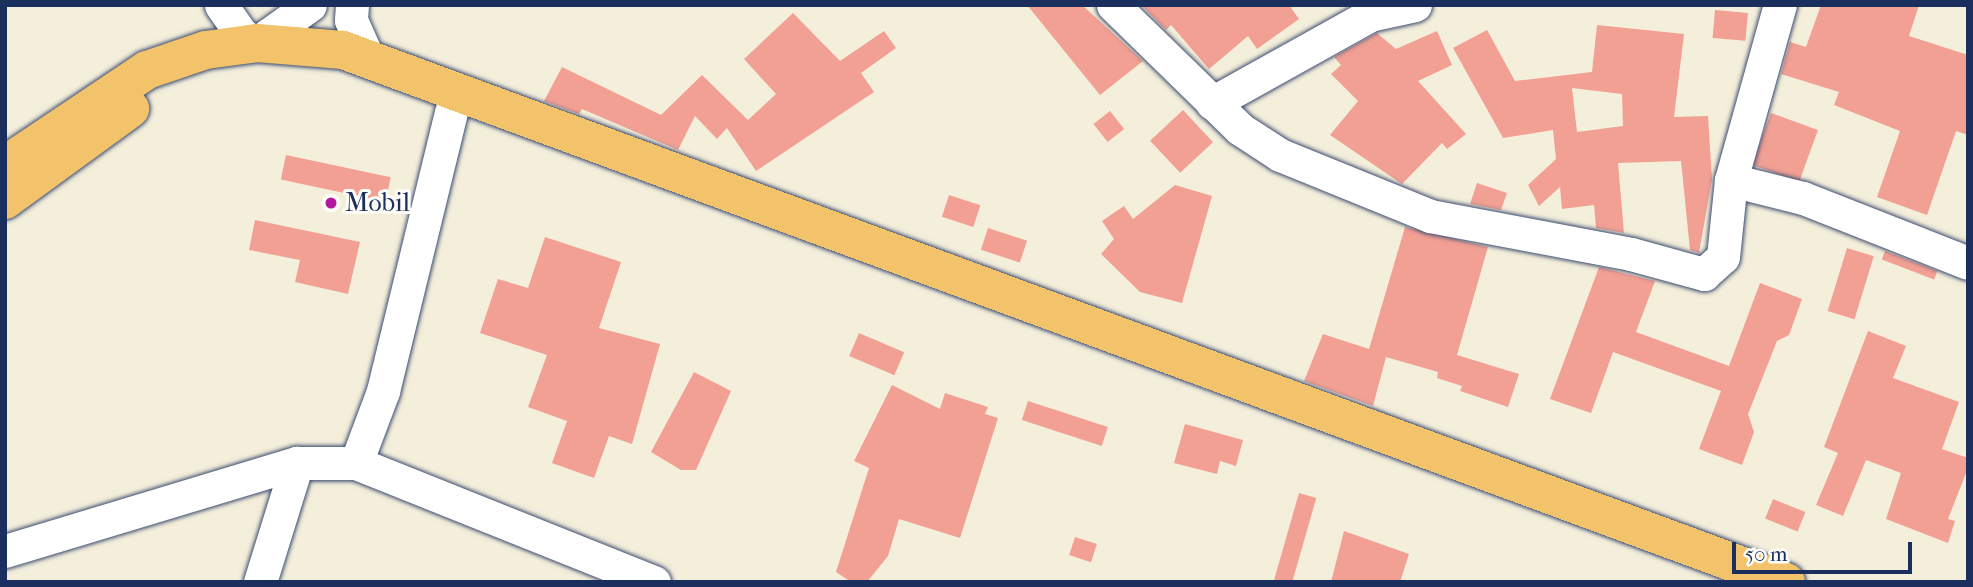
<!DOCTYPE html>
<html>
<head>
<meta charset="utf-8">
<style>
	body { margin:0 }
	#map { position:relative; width:1973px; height:587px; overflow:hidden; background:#f4efdb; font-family:"IM FELL French Canon",serif }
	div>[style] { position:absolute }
	.building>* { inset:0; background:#f2a094; transform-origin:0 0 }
	.roads { filter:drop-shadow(0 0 2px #3c4c71) drop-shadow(0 0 2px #3c4c71) }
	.minor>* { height:33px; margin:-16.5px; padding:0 16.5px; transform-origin:16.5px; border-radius:16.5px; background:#fff }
	.major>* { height:38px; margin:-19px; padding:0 19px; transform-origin:19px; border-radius:19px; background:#f2c36a }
	.dots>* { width:19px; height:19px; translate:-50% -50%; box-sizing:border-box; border:4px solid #fdfcf7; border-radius:50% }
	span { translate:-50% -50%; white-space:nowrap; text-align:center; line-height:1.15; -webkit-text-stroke:6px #fdfcf7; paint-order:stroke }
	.poi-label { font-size:26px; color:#1b2f5e }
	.left { translate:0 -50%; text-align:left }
	.frame { position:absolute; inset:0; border:7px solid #1b2f5e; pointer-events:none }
	.scale { position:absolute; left:1732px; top:542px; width:180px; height:32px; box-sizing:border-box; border:4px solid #1b2f5e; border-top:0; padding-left:9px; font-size:21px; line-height:24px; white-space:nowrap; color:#1b2f5e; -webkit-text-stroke:5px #fdfcf7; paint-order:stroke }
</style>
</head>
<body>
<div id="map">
	<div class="building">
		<i style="clip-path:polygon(1027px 5px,1082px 5px,1143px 61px,1100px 95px)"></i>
		<i style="clip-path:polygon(1141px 5px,1289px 5px,1299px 19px,1257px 49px,1248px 36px,1209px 69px,1171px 25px,1166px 30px)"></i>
		<i style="clip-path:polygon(1821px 5px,1919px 5px,1909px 36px,1968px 55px,1968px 135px,1956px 131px,1927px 215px,1877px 197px,1900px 131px,1834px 105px,1839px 92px,1781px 74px,1790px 42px,1806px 47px)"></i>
		<i style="left:1715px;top:10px;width:33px;height:28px;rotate:5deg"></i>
		<i style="clip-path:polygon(793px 13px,840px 61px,884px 31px,896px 48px,861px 73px,874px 92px,756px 171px,727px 128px,717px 139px,695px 116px,678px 150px,582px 109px,579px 114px,544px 101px,562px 67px,661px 115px,702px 75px,748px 120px,776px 94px,744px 59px)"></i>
		<i style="clip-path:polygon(evenodd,1597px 25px,1684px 34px,1674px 117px,1708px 116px,1712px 179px,1699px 253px,1690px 250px,1681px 161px,1618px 163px,1624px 233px,1596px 228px,1594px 205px,1562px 209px,1560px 187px,1539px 206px,1528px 185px,1556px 159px,1553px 130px,1503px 138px,1453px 48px,1487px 30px,1515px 81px,1592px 72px,1597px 25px,1572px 88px,1622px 94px,1623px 126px,1577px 132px,1572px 88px)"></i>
		<i style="clip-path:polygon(1437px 31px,1452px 65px,1418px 81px,1466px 134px,1447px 149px,1442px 143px,1402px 184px,1330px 135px,1358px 101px,1331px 74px,1341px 65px,1334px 57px,1377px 33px,1396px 49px)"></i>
		<i style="left:1183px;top:110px;width:44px;height:45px;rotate:47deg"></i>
		<i style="left:1110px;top:111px;width:23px;height:21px;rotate:52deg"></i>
		<i style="left:1771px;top:113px;width:50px;height:55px;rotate:20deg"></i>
		<i style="left:286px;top:155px;width:107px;height:25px;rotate:12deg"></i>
		<i style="clip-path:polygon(1477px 183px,1507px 193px,1501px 210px,1470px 204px)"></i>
		<i style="clip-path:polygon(1175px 185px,1212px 196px,1182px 303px,1140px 292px,1101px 254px,1114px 239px,1102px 221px,1124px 206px,1133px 219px)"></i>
		<i style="left:949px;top:195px;width:33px;height:23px;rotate:18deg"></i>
		<i style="clip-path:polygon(255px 220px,360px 242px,348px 294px,295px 282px,300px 260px,249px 250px)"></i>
		<i style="clip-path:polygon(1405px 227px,1488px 247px,1457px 355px,1519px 374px,1508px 407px,1460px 391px,1462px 386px,1437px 378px,1438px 372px,1386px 357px,1373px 406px,1304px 381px,1323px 334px,1369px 349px)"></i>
		<i style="left:988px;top:228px;width:41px;height:23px;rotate:18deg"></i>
		<i style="clip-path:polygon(545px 237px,621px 262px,599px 328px,660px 344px,632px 444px,609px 436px,594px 478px,552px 463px,567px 421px,528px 407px,547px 355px,480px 333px,498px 279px,528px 288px)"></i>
		<i style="left:1847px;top:248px;width:28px;height:66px;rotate:17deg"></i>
		<i style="left:1885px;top:251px;width:56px;height:9px;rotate:21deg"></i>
		<i style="clip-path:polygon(1599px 267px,1655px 281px,1636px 332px,1729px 366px,1760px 283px,1802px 299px,1789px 335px,1777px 341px,1748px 414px,1754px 432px,1742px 465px,1699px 449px,1721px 391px,1613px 352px,1591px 413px,1550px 399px)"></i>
		<i style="clip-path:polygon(1868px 331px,1906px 346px,1893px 378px,1959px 402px,1942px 449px,1968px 458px,1968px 468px,1948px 519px,1955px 521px,1948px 543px,1886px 519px,1901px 473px,1866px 460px,1843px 516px,1816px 505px,1838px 453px,1824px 447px)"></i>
		<i style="left:859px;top:333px;width:49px;height:25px;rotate:23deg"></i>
		<i style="clip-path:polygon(694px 372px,731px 391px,696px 470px,681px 470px,651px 452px)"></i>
		<i style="clip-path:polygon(892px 385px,940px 409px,945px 393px,988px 407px,985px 414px,998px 418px,960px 538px,899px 519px,888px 556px,867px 582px,851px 582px,836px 572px,869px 468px,854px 461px)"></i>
		<i style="left:1028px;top:401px;width:84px;height:20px;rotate:18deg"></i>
		<i style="clip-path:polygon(1185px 424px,1243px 440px,1236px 466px,1220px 461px,1217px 474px,1174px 463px)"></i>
		<i style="left:1299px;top:493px;width:18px;height:92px;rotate:16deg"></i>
		<i style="left:1773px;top:499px;width:35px;height:21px;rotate:22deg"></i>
		<i style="clip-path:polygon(1344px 531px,1409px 554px,1400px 582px,1331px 582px)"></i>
		<i style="left:1075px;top:537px;width:23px;height:19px;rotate:18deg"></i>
	</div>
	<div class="roads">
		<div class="minor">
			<i style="left:221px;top:5px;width:37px;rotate:55deg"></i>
			<i style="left:242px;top:35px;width:17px;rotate:28deg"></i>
			<i style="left:257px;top:43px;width:65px;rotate:-35.6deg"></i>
			<i style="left:352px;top:5px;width:15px;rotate:94deg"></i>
			<i style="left:351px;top:20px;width:39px;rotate:66deg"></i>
			<i style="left:1113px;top:5px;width:177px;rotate:44.3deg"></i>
			<i style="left:1240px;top:129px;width:48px;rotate:33deg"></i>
			<i style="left:1280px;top:155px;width:162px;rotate:22.1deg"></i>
			<i style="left:1430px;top:216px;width:205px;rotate:10.7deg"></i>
			<i style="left:1631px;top:254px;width:76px;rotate:15.3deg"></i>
			<i style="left:1704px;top:274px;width:25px;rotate:-42deg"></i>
			<i style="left:1723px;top:257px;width:77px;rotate:-84.1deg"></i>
			<i style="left:1731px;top:180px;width:74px;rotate:14deg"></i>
			<i style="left:1803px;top:198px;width:177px;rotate:21.5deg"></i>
			<i style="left:1212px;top:103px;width:181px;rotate:-29.1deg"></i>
			<i style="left:1370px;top:15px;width:46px;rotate:-12.5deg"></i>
			<i style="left:1731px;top:180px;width:182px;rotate:-74.4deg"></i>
			<i style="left:356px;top:463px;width:321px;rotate:21.8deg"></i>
			<i style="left:5px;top:551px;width:305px;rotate:-16.8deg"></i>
			<i style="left:260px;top:582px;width:125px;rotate:-72.7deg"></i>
			<i style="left:297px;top:463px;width:59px"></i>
			<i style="left:356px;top:463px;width:77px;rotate:-69.4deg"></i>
			<i style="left:383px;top:391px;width:287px;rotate:-76.3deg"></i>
		</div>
		<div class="major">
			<i style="left:5px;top:165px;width:171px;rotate:-33.8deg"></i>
			<i style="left:147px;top:70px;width:62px;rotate:-18.7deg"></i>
			<i style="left:206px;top:50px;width:51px;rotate:-7.8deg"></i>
			<i style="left:257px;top:43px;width:86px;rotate:4.7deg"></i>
			<i style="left:343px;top:50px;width:1538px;rotate:20.24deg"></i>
			<i style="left:5px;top:200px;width:155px;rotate:-36.1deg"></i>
		</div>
	</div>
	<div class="dots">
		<i style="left:331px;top:203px;background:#b5179e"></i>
	</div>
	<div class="poi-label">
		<span class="left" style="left:345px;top:203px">Mobil</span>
	</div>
	<div class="frame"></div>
	<div class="scale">50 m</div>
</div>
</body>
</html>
